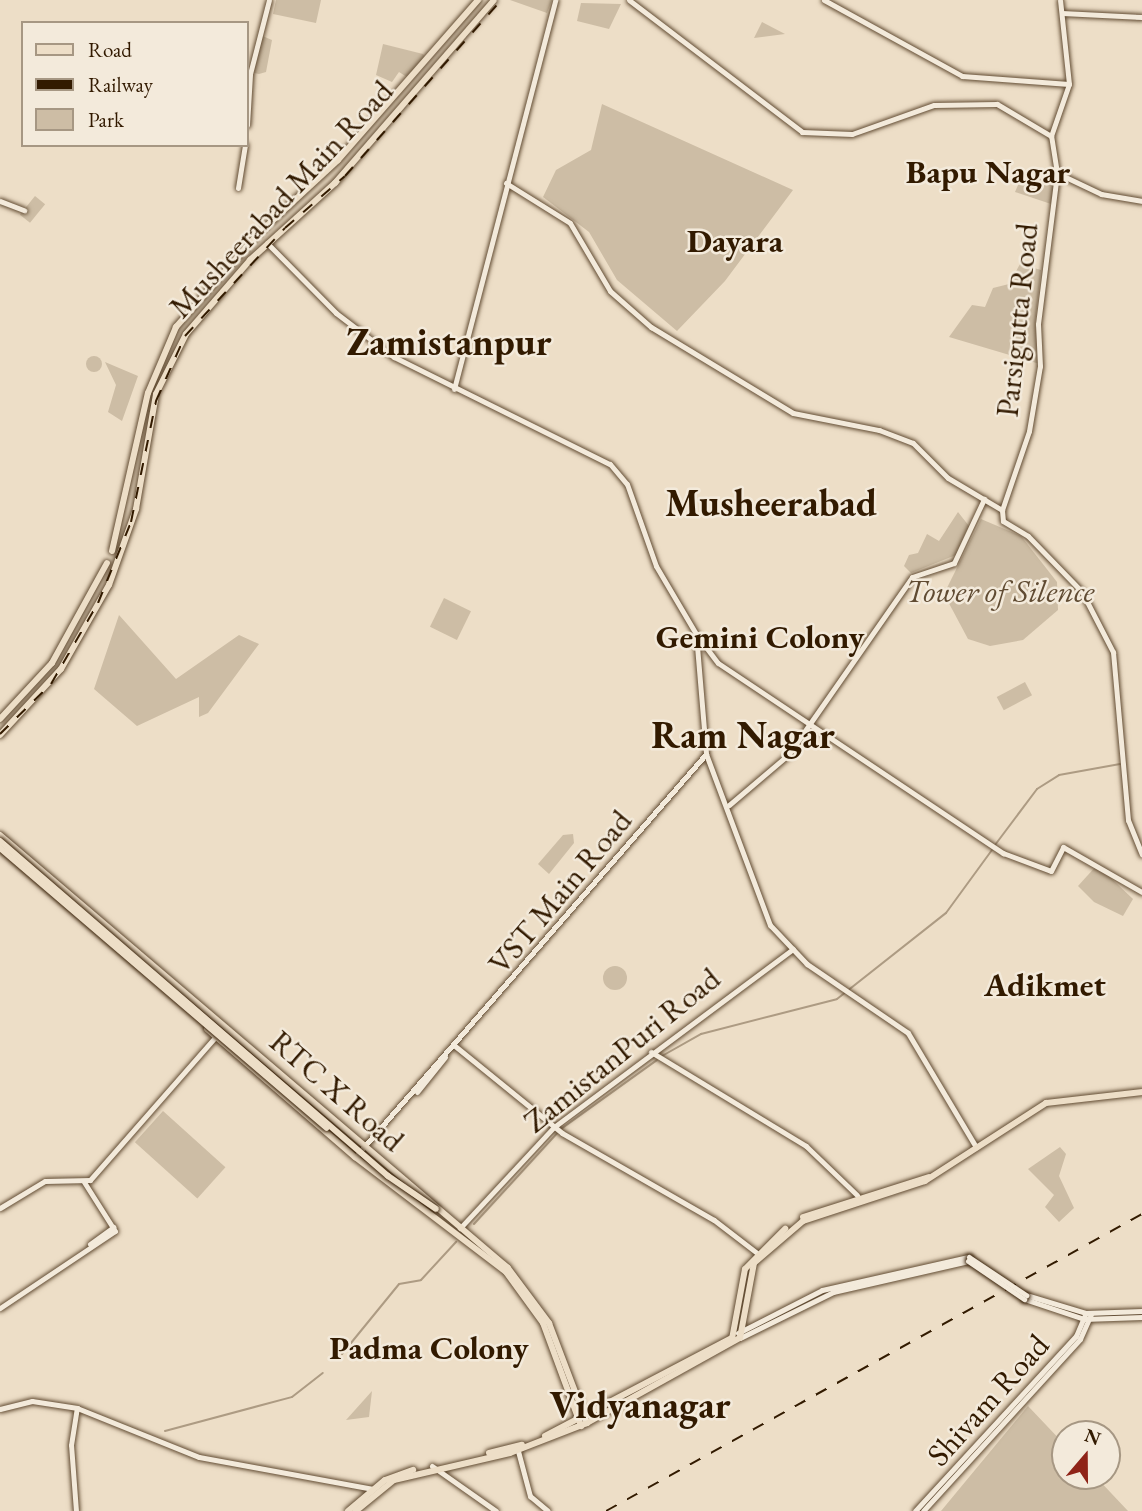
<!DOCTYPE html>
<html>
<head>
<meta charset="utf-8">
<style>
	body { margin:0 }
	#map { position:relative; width:1142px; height:1511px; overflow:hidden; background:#eddec7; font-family:"EB Garamond",serif }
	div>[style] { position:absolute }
	.green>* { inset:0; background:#cdbda5; transform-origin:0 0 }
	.round { border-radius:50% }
	.stream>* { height:2px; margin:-1px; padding:0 1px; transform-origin:1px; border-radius:1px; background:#ad9b83 }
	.roads { filter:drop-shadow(0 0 2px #614b32) drop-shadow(0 0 2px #614b32) }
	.tertiary>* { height:5px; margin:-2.5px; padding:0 2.5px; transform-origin:2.5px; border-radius:2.5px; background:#f3eadb }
	.secondary>* { height:5px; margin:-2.5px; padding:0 2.5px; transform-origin:2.5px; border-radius:2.5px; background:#f3eadb }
	.primary>* { height:6px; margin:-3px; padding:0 3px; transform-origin:3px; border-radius:3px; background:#eddec7 }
	.rail>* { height:2px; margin-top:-1px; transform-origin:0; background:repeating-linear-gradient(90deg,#321a00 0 12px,transparent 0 24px) }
	.bridges { filter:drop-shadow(0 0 2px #321a00) drop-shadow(0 0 2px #321a00) }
	.secondary-bridge>* { height:5px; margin:-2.5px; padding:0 2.5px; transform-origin:2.5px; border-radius:2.5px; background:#f3eadb }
	.primary-bridge>* { height:6px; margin:-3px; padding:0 3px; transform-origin:3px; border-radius:3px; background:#eddec7 }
	span { translate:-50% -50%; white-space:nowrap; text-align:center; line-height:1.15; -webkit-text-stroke:5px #f3eadb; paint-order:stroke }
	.street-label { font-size:32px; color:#321a00 }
	.park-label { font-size:32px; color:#604b32; font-style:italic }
	.neighbourhood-label { font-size:33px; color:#321a00; font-weight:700 }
	.district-label { font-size:38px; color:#321a00; font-weight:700 }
	.legend { position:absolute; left:21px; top:21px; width:228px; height:126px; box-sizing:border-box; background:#f3eadb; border:2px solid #a69783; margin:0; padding:9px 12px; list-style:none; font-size:21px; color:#321a00 }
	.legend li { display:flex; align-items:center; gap:14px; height:35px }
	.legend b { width:35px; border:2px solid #a69783 }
	.north { position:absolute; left:1051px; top:1420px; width:70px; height:70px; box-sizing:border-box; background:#f3eadb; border:2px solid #a69783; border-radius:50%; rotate:20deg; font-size:19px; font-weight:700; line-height:28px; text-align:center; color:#321a00 }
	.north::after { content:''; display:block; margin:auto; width:24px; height:32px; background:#8f2418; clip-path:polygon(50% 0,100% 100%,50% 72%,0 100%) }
</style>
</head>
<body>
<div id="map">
	<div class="green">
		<i style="clip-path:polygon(276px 0,321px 0,316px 23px,273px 14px)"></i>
		<i style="clip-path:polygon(510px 0,552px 0,547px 13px)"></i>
		<i style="clip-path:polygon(581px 3px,621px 4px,609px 29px,577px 21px)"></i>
		<i style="clip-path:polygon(762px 22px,785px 34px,754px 38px)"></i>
		<i style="clip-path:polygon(260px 35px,272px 40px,266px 72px,259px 74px,254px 73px)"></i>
		<i style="clip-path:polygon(383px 44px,423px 54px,426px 58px,410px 79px,399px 72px,392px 82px,376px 75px)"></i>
		<i style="clip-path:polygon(602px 104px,793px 190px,725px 281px,677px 331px,617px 280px,589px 232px,543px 197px,556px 170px,591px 150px)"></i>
		<i style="clip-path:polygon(1022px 176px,1054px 181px,1051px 204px,1015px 192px)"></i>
		<i style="left:35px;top:196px;width:13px;height:24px;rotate:39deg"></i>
		<i style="clip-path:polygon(1020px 264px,1041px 270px,1035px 324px,1040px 364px,949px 337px,972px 305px,985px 307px,993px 288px,1009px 284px)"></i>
		<i class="round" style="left:86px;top:356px;width:16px;height:16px"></i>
		<i style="clip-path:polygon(105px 362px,138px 376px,122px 421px,108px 412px,116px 385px)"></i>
		<i style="clip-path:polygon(958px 512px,969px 526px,956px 555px,911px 573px,904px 566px,909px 555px,918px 553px,927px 534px,939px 541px)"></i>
		<i style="clip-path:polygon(981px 519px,1021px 536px,1057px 582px,1058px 610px,1023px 640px,990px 646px,968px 639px,944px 594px)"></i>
		<i style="left:444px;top:598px;width:30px;height:32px;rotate:26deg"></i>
		<i style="clip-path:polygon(119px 615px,176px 679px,239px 635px,259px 644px,208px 713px,199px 717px,199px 697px,137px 726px,94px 689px)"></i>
		<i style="left:1025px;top:682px;width:15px;height:32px;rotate:62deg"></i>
		<i style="clip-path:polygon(573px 834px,574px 843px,549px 874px,538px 864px,563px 835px)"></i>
		<i style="clip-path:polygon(1097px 865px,1133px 899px,1123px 916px,1094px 902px,1078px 886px)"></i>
		<i class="round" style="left:603px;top:966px;width:24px;height:24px"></i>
		<i style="left:163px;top:1111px;width:84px;height:42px;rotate:42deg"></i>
		<i style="clip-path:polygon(1060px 1147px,1066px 1154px,1059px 1176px,1074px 1208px,1059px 1222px,1045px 1207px,1054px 1195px,1028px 1169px)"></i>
		<i style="clip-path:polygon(372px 1391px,369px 1417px,346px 1420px)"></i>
		<i style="clip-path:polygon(1028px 1406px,1065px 1445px,1065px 1476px,1095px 1476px,1128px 1511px,941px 1511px)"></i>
	</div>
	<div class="stream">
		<i style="left:995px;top:845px;width:70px;rotate:-53.1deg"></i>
		<i style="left:1037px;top:789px;width:26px;rotate:-32deg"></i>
		<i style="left:1059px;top:775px;width:62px;rotate:-10.2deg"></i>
		<i style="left:662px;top:1056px;width:45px;rotate:-29.4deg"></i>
		<i style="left:701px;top:1034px;width:140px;rotate:-14.4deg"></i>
		<i style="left:837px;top:999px;width:139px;rotate:-38.3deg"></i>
		<i style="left:946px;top:913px;width:78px;rotate:-53.9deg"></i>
		<i style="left:474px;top:1224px;width:129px;rotate:-47.5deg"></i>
		<i style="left:561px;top:1129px;width:118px;rotate:-35.7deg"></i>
		<i style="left:342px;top:1354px;width:90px;rotate:-50.8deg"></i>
		<i style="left:399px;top:1284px;width:22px;rotate:-10deg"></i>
		<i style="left:421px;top:1280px;width:52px;rotate:-47.4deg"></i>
		<i style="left:165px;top:1431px;width:131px;rotate:-15deg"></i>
		<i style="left:292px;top:1397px;width:39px;rotate:-38deg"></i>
	</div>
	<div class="roads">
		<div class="tertiary">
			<i style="left:629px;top:0;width:218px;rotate:37.3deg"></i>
			<i style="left:802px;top:132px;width:50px;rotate:2.3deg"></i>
			<i style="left:852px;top:134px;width:87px;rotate:-19.5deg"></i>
			<i style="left:934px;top:105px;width:63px;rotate:-0.9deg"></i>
			<i style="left:997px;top:104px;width:63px;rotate:30.7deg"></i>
			<i style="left:824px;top:0;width:158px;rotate:28.8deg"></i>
			<i style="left:962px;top:76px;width:107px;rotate:4.3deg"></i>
			<i style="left:1062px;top:13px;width:80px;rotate:2.9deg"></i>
			<i style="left:247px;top:125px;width:51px;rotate:-86.6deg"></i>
			<i style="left:250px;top:74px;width:76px;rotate:-75.6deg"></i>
			<i style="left:1057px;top:173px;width:49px;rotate:25.5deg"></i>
			<i style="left:1101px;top:194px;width:42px;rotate:9.7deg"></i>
			<i style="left:506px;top:183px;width:75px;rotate:32deg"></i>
			<i style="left:570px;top:223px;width:79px;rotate:59.5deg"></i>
			<i style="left:610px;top:291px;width:55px;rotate:41.3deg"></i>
			<i style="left:651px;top:327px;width:166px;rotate:31.2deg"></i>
			<i style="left:793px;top:413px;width:88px;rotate:11.2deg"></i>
			<i style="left:879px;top:430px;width:36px;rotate:21deg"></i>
			<i style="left:913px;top:443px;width:49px;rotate:45deg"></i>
			<i style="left:948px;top:478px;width:63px;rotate:30.7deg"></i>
			<i style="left:1002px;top:510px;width:11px;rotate:85deg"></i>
			<i style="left:1003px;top:521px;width:29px;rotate:31deg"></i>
			<i style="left:1028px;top:536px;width:78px;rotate:46deg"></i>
			<i style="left:1082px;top:592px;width:68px;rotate:62.7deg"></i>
			<i style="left:1113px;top:652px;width:169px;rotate:84.9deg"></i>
			<i style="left:1128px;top:820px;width:37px;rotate:68deg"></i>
			<i style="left:238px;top:188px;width:44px;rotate:-80.8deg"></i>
			<i style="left:0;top:201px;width:26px;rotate:21deg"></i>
			<i style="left:454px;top:389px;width:402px;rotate:-75.4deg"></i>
			<i style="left:1002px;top:510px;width:83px;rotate:-71.1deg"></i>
			<i style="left:1029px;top:431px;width:66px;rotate:-80.4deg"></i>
			<i style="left:1040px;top:366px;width:42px;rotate:-92.7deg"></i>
			<i style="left:1038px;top:324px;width:152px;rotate:-82.8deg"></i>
			<i style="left:1057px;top:173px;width:37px;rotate:-99deg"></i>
			<i style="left:1051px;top:136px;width:55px;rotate:-70.9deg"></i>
			<i style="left:1069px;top:84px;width:84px;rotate:-96.1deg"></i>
			<i style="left:696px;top:634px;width:36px;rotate:53deg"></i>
			<i style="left:718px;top:663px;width:343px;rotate:33.7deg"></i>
			<i style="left:1003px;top:853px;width:51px;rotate:20.6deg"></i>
			<i style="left:1051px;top:871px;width:27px;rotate:-63deg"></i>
			<i style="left:1063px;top:847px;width:91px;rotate:29.7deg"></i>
			<i style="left:729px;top:805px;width:77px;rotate:-40.3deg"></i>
			<i style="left:788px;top:755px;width:217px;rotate:-55.1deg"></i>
			<i style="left:912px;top:577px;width:44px;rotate:-18.4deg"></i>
			<i style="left:954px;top:563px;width:71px;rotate:-64.9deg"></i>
			<i style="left:455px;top:1046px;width:138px;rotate:39.1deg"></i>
			<i style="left:562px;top:1133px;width:175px;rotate:29.8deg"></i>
			<i style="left:714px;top:1220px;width:54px;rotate:37.5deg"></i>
			<i style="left:651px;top:1052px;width:181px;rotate:31.2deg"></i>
			<i style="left:806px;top:1146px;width:71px;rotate:43.9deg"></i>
			<i style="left:417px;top:1092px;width:45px;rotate:-51.3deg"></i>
			<i style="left:355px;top:1157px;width:534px;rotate:-48.95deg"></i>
			<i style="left:0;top:1208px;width:52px;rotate:-31deg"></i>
			<i style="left:45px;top:1181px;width:45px;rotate:-1.3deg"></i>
			<i style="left:90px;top:1180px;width:193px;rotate:-48.8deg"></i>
			<i style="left:460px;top:1228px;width:138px;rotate:-47.1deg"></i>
			<i style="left:554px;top:1127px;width:298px;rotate:-36.7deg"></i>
			<i style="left:90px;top:1244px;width:29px;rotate:-36deg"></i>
			<i style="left:0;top:1308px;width:138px;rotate:-33.8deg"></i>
			<i style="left:115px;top:1231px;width:58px;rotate:-122.3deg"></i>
			<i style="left:0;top:1409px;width:33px;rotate:-14deg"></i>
			<i style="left:32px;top:1401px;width:46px;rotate:8.8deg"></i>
			<i style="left:77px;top:1408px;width:131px;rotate:21.9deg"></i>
			<i style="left:199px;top:1457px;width:177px;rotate:10.4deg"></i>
			<i style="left:518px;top:1451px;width:47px;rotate:75.1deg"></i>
			<i style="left:530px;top:1496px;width:23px;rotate:40deg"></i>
			<i style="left:432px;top:1466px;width:78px;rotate:35.1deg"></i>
			<i style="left:76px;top:1511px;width:66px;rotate:-94.3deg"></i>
			<i style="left:71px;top:1445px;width:37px;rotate:-81deg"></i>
		</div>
		<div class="secondary">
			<i style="left:267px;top:243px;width:98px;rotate:45.4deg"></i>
			<i style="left:336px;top:313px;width:73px;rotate:37.2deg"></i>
			<i style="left:394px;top:357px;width:241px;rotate:26.4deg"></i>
			<i style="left:610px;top:464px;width:26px;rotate:50deg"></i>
			<i style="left:627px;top:484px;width:87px;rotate:70.5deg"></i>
			<i style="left:656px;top:566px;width:79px;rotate:59.5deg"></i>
			<i style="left:696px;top:634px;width:120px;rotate:85.2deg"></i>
			<i style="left:706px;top:754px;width:183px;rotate:69.5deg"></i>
			<i style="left:770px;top:925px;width:54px;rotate:46.5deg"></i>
			<i style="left:807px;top:964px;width:122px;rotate:34.3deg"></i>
			<i style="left:908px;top:1033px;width:133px;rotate:59.2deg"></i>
			<i style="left:1026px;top:1295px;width:63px;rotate:16.7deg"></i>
			<i style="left:1086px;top:1313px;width:56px;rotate:-2deg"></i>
			<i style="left:1024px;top:1299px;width:63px;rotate:18.4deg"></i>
			<i style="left:1084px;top:1319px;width:58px;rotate:-2deg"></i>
			<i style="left:738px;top:1333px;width:94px;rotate:-27.1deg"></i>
			<i style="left:822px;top:1290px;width:151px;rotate:-12.7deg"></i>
			<i style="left:740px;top:1338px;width:104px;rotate:-26.3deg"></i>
			<i style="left:833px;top:1292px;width:139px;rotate:-12.9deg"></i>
			<i style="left:915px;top:1511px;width:238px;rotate:-47.4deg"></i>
			<i style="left:1076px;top:1336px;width:25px;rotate:-67deg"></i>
			<i style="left:923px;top:1511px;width:233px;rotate:-47.6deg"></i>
			<i style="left:1080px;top:1339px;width:27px;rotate:-66deg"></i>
		</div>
		<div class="primary">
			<i style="left:112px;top:551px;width:162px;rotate:-77.2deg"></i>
			<i style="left:148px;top:393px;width:72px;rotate:-67deg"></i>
			<i style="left:176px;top:327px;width:123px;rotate:-48.6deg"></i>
			<i style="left:257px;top:235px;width:110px;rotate:-42.8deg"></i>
			<i style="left:338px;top:160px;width:213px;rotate:-48.8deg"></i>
			<i style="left:0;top:719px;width:76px;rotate:-47.1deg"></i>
			<i style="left:52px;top:663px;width:114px;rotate:-61.2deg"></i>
			<i style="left:0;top:735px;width:90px;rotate:-47.3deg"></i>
			<i style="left:61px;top:669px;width:97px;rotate:-60.3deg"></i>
			<i style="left:109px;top:585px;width:81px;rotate:-70.4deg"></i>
			<i style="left:136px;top:509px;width:117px;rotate:-80.1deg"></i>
			<i style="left:156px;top:394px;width:67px;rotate:-63.4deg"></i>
			<i style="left:186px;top:334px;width:98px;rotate:-49.1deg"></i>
			<i style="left:250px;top:260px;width:115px;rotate:-42.2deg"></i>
			<i style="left:335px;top:183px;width:242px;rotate:-49deg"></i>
			<i style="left:0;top:835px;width:667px;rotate:40.44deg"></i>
			<i style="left:508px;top:1268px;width:69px;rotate:53.3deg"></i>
			<i style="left:549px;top:1323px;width:107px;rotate:69.2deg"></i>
			<i style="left:207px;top:1029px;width:196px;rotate:40.9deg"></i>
			<i style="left:355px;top:1157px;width:190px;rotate:37.3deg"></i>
			<i style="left:506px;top:1272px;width:63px;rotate:54deg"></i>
			<i style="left:543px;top:1323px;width:110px;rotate:69.7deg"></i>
			<i style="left:803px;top:1217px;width:132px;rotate:-17.6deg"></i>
			<i style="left:732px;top:1339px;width:71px;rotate:-79.5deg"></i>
			<i style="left:745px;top:1269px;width:57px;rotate:-45deg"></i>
			<i style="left:545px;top:1436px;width:211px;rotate:-27.7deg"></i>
			<i style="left:489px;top:1453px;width:34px;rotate:-14deg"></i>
			<i style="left:348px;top:1511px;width:48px;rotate:-40deg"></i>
			<i style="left:385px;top:1480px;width:30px;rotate:-20deg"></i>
			<i style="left:356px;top:1511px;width:49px;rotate:-39.2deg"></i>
			<i style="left:394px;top:1480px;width:119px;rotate:-13.1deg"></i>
			<i style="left:510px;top:1453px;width:83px;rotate:-21.3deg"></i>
			<i style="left:587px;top:1423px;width:175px;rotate:-29.1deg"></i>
			<i style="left:740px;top:1338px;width:76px;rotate:-79.4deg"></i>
			<i style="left:754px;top:1263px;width:65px;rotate:-40.6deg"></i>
			<i style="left:803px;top:1221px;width:128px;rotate:-18.2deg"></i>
			<i style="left:925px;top:1181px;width:144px;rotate:-32.8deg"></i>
			<i style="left:1046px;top:1103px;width:97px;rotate:-6.5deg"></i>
		</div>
	</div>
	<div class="rail">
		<i style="left:0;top:734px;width:71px;rotate:-44.4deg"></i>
		<i style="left:51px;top:684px;width:94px;rotate:-59.9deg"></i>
		<i style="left:98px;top:603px;width:87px;rotate:-67.8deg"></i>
		<i style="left:131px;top:522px;width:124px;rotate:-78.3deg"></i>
		<i style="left:156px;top:401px;width:71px;rotate:-66deg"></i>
		<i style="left:185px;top:336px;width:147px;rotate:-47.2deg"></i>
		<i style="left:285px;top:228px;width:79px;rotate:-40.9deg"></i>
		<i style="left:345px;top:176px;width:235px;rotate:-48.4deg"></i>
		<i style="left:606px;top:1511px;width:613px;rotate:-28.99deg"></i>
	</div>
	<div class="bridges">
		<div class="secondary-bridge">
			<i style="left:969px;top:1257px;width:69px;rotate:33.7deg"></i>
			<i style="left:968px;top:1261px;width:68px;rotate:34.2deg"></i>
		</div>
		<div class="primary-bridge">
			<i style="left:0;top:841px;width:513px;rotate:40.81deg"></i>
			<i style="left:388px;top:1176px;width:58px;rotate:34.5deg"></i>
			<i style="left:0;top:848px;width:430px;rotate:40.6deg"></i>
		</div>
	</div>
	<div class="street-label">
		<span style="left:281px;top:199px;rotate:-47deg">Musheerabad Main Road</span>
		<span style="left:1017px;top:320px;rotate:-84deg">Parsigutta Road</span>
		<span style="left:560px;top:892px;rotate:-50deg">VST Main Road</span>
		<span style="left:622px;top:1050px;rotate:-39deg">ZamistanPuri Road</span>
		<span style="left:337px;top:1091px;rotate:41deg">RTC X Road</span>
		<span style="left:988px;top:1400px;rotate:-48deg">Shivam Road</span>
	</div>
	<div class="park-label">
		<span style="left:1000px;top:591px">Tower of Silence</span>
	</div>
	<div class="neighbourhood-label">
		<span style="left:988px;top:172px">Bapu Nagar</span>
		<span style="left:735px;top:241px">Dayara</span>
		<span style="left:760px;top:637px">Gemini Colony</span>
		<span style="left:1045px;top:985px">Adikmet</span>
		<span style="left:429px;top:1348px">Padma Colony</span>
	</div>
	<div class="district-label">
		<span style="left:449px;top:342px">Zamistanpur</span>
		<span style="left:771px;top:503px">Musheerabad</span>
		<span style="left:743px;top:735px">Ram Nagar</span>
		<span style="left:640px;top:1405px">Vidyanagar</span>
	</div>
	<ul class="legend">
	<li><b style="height:9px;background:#eddec7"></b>Road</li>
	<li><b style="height:9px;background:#321a00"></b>Railway</li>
	<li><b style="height:19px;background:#cdbda5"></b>Park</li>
	</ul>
	<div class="north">N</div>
</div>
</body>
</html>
